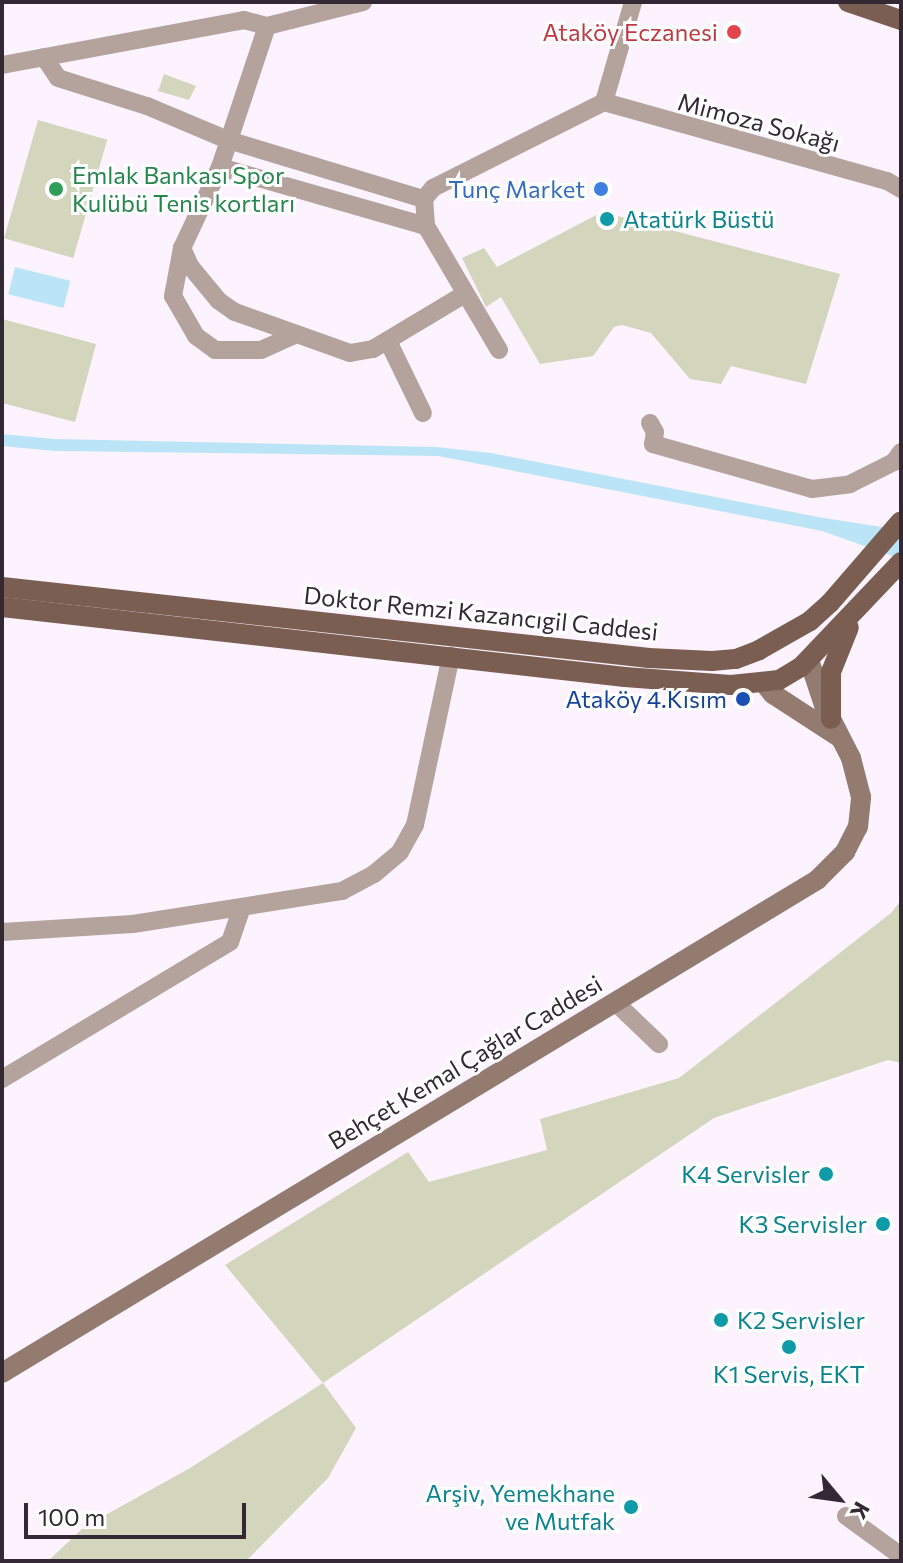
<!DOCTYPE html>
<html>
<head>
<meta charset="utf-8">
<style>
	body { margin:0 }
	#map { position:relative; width:903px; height:1563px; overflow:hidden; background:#fdf3ff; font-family:Commissioner,sans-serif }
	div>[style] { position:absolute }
	.green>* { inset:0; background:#d3d5bc; transform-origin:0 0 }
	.water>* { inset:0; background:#bbe5f6; transform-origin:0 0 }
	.minor>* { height:18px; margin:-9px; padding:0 9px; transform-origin:9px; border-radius:9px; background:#b4a39c }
	.secondary>* { height:20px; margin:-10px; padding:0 10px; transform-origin:10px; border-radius:10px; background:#937b70 }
	.primary>* { height:20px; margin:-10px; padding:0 10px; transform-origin:10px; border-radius:10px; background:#7b5e52 }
	.dots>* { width:22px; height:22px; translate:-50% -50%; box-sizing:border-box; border:4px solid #fff; border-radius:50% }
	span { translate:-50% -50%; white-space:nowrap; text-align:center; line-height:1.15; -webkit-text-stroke:6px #fff; paint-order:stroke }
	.health-label { font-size:24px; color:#be3a42 }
	.right { translate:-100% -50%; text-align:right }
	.street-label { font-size:24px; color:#322934 }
	.leisure-label { font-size:24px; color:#27864d }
	.left { translate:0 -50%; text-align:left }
	.shop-label { font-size:24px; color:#366cbe }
	.culture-label { font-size:24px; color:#0d838f }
	.transit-label { font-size:24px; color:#164399 }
	.frame { position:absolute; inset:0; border:4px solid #322934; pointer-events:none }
	.north { position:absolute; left:799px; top:1459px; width:80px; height:80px; -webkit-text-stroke:6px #fff; paint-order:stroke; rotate:119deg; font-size:22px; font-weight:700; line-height:32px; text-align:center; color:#322934 }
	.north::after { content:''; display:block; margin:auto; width:28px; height:36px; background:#322934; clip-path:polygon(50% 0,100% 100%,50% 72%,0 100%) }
	.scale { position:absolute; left:24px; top:1503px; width:222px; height:36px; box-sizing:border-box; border:4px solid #322934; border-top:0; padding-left:10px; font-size:24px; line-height:28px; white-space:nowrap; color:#322934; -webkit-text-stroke:6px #fff; paint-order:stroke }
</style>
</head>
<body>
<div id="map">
	<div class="green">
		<i style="clip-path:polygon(164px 74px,196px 86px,189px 100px,158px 91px)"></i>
		<i style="left:38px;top:120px;width:72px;height:123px;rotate:16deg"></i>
		<i style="clip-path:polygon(602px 212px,840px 274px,806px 384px,731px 366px,721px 384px,690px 379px,651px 333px,622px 325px,614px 327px,593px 356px,540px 364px,501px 297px,486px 307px,462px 258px,484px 248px,497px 267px)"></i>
		<i style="clip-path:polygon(2px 319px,96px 344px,75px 422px,2px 403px)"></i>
		<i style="clip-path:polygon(901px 900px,901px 1063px,888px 1060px,714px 1118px,323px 1383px,356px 1428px,328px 1478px,246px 1561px,48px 1561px,84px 1527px,190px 1468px,323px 1383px,225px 1265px,408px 1152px,429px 1182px,547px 1150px,540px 1119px,679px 1078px,891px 913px)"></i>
	</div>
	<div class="water">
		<i style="left:15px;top:267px;width:57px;height:28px;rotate:14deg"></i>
		<i style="clip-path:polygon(2px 434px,54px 439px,436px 447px,491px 453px,818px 517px,901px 530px,901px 559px,822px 531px,438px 456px,55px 451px,2px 446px)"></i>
	</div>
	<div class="minor">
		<i style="left:267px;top:26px;width:149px;rotate:108.4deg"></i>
		<i style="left:220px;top:167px;width:89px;rotate:115.1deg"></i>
		<i style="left:182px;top:248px;width:20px;rotate:66deg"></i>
		<i style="left:190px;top:266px;width:45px;rotate:50.4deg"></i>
		<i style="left:219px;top:301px;width:19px;rotate:35deg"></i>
		<i style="left:235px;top:312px;width:122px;rotate:19.6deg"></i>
		<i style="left:350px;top:353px;width:23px;rotate:-10deg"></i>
		<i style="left:373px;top:349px;width:107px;rotate:-30.9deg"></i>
		<i style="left:44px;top:57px;width:25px;rotate:56deg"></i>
		<i style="left:58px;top:78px;width:93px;rotate:17.5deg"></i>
		<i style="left:147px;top:106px;width:88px;rotate:22.8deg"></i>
		<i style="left:228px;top:140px;width:205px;rotate:16.8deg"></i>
		<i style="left:2px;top:65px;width:246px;rotate:-10.5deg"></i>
		<i style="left:244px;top:20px;width:24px;rotate:15deg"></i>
		<i style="left:267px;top:26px;width:99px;rotate:-14deg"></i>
		<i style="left:604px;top:102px;width:294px;rotate:15.6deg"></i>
		<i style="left:887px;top:181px;width:16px;rotate:30deg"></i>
		<i style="left:604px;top:102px;width:104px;rotate:-73.8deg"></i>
		<i style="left:220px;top:167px;width:214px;rotate:16deg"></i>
		<i style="left:182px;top:248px;width:49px;rotate:100.6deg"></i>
		<i style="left:173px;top:296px;width:46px;rotate:60.1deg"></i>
		<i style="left:196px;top:336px;width:24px;rotate:36deg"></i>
		<i style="left:215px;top:350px;width:46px"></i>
		<i style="left:261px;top:350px;width:39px;rotate:-24deg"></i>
		<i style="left:388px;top:341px;width:80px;rotate:64.1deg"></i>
		<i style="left:499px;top:350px;width:144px;rotate:-120.5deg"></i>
		<i style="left:426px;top:226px;width:27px;rotate:-94deg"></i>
		<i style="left:424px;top:199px;width:14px;rotate:-51deg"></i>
		<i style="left:433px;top:188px;width:191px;rotate:-26.7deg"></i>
		<i style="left:650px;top:423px;width:10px;rotate:61deg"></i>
		<i style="left:655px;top:432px;width:12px;rotate:99deg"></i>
		<i style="left:653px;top:444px;width:165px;rotate:15.8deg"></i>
		<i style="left:812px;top:489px;width:38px;rotate:-7deg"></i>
		<i style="left:850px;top:484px;width:49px;rotate:-26.6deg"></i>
		<i style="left:894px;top:462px;width:12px;rotate:-55deg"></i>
		<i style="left:2px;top:932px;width:131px;rotate:-3.5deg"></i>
		<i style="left:133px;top:924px;width:212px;rotate:-9deg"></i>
		<i style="left:342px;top:891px;width:36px;rotate:-28deg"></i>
		<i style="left:374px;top:874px;width:34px;rotate:-40deg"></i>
		<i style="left:400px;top:852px;width:31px;rotate:-61deg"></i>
		<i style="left:415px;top:825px;width:173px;rotate:-78deg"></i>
		<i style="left:615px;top:1002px;width:61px;rotate:43.7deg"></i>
		<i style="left:2px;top:1079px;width:266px;rotate:-31deg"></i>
		<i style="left:230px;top:942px;width:37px;rotate:-71deg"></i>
		<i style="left:846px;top:1516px;width:68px;rotate:36deg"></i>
	</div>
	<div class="secondary">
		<i style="left:764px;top:683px;width:14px;rotate:51deg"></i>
		<i style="left:773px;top:694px;width:79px;rotate:33.1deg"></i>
		<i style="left:2px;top:1373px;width:953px;rotate:-31.17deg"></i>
		<i style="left:817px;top:880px;width:40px;rotate:-45deg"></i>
		<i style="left:845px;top:852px;width:28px;rotate:-63deg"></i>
		<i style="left:858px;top:827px;width:30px;rotate:-84deg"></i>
		<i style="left:861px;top:797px;width:40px;rotate:-104.4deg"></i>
		<i style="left:851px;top:758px;width:59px;rotate:-117deg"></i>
		<i style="left:824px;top:705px;width:47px;rotate:-108.4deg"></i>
	</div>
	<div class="primary">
		<i style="left:848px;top:2px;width:56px;rotate:18.8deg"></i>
		<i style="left:2px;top:587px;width:651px;rotate:6.26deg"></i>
		<i style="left:649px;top:658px;width:63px;rotate:2.7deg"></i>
		<i style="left:712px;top:661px;width:24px;rotate:-5deg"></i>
		<i style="left:736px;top:659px;width:25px;rotate:-21deg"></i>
		<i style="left:759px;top:650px;width:59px;rotate:-29.6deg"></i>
		<i style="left:810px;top:621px;width:27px;rotate:-42deg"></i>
		<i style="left:830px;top:603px;width:108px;rotate:-49.1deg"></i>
		<i style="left:2px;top:607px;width:627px;rotate:6.41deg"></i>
		<i style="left:625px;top:677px;width:106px;rotate:4.3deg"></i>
		<i style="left:731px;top:685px;width:48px;rotate:-5.9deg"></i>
		<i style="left:779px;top:680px;width:26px;rotate:-31deg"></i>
		<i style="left:801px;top:667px;width:145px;rotate:-46.4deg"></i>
		<i style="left:831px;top:719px;width:47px;rotate:-90deg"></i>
		<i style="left:831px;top:672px;width:48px;rotate:-68.2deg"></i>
	</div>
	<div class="dots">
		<i style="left:734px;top:32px;background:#e0444e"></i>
		<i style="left:56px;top:189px;background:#2e9e5b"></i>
		<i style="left:601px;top:189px;background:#3f7fe0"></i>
		<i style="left:607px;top:219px;background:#0f9aa8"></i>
		<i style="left:743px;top:699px;background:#1a4fb4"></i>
		<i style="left:826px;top:1174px;background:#0f9aa8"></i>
		<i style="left:883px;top:1224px;background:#0f9aa8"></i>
		<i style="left:721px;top:1320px;background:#0f9aa8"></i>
		<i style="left:789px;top:1347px;background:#0f9aa8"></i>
		<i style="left:631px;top:1507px;background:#0f9aa8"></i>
	</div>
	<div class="health-label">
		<span class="right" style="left:718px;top:32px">Ataköy Eczanesi</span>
	</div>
	<div class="street-label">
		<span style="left:759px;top:122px;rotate:15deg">Mimoza Sokağı</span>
		<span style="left:481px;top:613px;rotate:6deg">Doktor Remzi Kazancıgil Caddesi</span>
		<span style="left:465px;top:1062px;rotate:-31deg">Behçet Kemal Çağlar Caddesi</span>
	</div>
	<div class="leisure-label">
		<span class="left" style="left:72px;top:189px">Emlak Bankası Spor<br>Kulübü Tenis kortları</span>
	</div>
	<div class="shop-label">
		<span class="right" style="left:585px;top:189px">Tunç Market</span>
	</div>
	<div class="culture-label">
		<span class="left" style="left:623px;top:219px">Atatürk Büstü</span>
		<span class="right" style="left:810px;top:1174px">K4 Servisler</span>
		<span class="right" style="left:867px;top:1224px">K3 Servisler</span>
		<span class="left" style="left:737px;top:1320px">K2 Servisler</span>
		<span style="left:789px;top:1374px">K1 Servis, EKT</span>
		<span class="right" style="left:615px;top:1507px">Arşiv, Yemekhane<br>ve Mutfak</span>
	</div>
	<div class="transit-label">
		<span class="right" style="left:727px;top:699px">Ataköy 4.Kısım</span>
	</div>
	<div class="frame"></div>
	<div class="north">K</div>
	<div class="scale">100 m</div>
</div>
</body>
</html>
